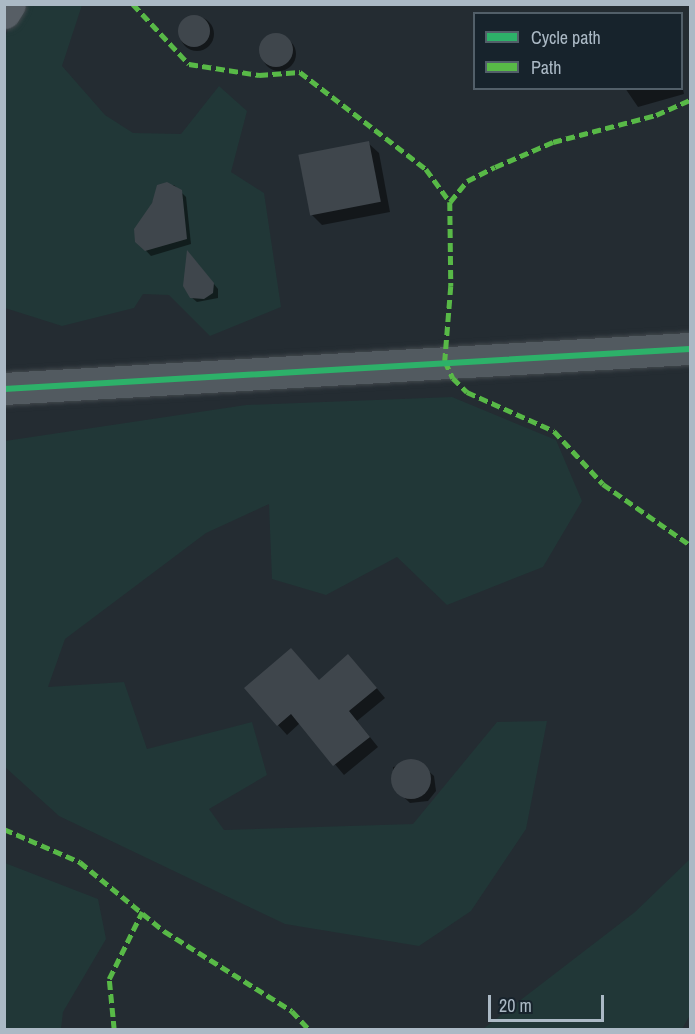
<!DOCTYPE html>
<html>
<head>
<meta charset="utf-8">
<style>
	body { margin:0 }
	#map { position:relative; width:695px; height:1034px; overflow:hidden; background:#242c32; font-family:"Archivo Narrow",sans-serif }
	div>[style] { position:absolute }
	.green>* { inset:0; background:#213737 }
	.shadow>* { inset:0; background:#0007 }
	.round { border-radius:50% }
	.building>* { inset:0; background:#3f464c; transform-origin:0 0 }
	.roads { filter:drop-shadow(0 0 2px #42484d) drop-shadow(0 0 2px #42484d) }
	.street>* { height:32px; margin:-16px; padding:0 16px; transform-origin:16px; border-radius:16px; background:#525a60 }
	.secondary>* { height:33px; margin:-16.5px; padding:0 16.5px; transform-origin:16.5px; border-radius:16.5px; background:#575e65 }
	.quiet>* { height:4.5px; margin-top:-2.25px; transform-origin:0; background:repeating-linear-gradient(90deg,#58b947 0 9px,transparent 0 13.5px) }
	.cycleway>* { height:6px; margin:-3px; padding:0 3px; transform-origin:3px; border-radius:3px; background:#2db169 }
	span { translate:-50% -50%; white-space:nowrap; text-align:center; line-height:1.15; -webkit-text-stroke:4.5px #17232c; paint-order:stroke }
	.frame { position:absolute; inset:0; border:6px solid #abb9c5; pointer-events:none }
	.legend { position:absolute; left:473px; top:12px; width:210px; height:78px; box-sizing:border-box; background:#17232c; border:2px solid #525f69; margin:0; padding:8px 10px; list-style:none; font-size:18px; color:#abb9c5 }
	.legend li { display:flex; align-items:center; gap:12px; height:30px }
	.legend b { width:30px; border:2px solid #525f69 }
	.scale { position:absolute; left:488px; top:995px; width:116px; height:27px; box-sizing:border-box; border:3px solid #abb9c5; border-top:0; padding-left:8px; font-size:18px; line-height:21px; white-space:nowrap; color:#abb9c5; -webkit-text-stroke:4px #17232c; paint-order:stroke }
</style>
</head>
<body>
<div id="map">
	<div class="green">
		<i style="clip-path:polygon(19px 5px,82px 5px,62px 66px,105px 115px,133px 133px,181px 134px,219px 86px,247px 111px,231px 172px,264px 193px,281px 307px,210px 336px,169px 295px,143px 294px,134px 308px,62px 326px,5px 308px,5px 37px)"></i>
		<i style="clip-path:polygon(452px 397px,556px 440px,582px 501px,543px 567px,447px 605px,397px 557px,326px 595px,272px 579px,269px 504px,206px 533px,65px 639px,48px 687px,124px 682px,147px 749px,252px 722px,267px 775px,209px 809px,224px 830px,413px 824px,497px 722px,547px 721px,526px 829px,471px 911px,419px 946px,285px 924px,59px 816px,5px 767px,5px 441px,246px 405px)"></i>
		<i style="clip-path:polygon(690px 859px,690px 1015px,682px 1029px,483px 1029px,635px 912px)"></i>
		<i style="clip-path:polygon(5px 863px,98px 899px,106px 939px,63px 1012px,61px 1029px,5px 1029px)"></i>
	</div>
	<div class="shadow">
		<i class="round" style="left:180px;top:17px;width:34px;height:34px"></i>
		<i class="round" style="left:262px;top:37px;width:34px;height:34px"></i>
		<i style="clip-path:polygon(682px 84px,684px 94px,638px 107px,625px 88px,682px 88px)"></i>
		<i style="clip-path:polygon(368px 143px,379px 153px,390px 212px,322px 225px,312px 215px)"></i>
		<i style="clip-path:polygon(174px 185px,186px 197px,191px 244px,151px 256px,137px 241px,159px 186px)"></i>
		<i style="clip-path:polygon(192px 257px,218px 289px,218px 298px,197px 302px,191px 297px)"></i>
		<i style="clip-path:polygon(357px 665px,385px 698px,357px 721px,378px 747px,344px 775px,300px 723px,287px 735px,278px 725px,320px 682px)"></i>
		<i style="clip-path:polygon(419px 763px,434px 776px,436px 791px,428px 801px,410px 803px,395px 789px,393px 767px)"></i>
	</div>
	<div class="building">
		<i class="round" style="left:178px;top:15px;width:32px;height:32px"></i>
		<i class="round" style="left:259px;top:33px;width:34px;height:34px"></i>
		<i style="left:369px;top:141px;width:62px;height:72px;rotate:79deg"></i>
		<i style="clip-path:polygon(167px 182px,182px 190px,187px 239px,145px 251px,135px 242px,134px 229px,152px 203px,157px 185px)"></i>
		<i style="clip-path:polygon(187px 250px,214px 283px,213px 293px,204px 299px,190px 298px,183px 286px)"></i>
		<i style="clip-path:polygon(291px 648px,319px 680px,348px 654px,377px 688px,349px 711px,370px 737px,333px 766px,291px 714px,277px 726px,244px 688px)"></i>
		<i class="round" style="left:391px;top:759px;width:40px;height:40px"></i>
	</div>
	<div class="roads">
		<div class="street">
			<i style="left:4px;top:389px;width:687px;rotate:-3.34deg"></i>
		</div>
		<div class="secondary">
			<i style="left:4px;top:12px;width:9px;rotate:-58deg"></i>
		</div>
	</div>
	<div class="quiet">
		<i style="left:133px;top:4px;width:82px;rotate:47deg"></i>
		<i style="left:189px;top:64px;width:71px;rotate:8.9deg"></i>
		<i style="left:259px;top:75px;width:41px;rotate:-4.2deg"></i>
		<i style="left:300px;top:72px;width:159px;rotate:37.6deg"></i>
		<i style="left:426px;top:169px;width:41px;rotate:54deg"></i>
		<i style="left:450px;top:202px;width:84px;rotate:89.3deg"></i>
		<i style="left:451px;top:286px;width:75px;rotate:94.6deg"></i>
		<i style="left:445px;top:361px;width:19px;rotate:65deg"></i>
		<i style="left:453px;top:378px;width:20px;rotate:45deg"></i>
		<i style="left:467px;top:392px;width:95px;rotate:24.1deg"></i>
		<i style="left:554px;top:431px;width:72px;rotate:47.2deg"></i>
		<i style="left:603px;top:484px;width:106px;rotate:35deg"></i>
		<i style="left:450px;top:202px;width:27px;rotate:-51deg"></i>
		<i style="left:467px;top:181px;width:31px;rotate:-27deg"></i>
		<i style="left:495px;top:167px;width:63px;rotate:-23.3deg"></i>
		<i style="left:553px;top:142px;width:106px;rotate:-14.7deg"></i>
		<i style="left:656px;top:115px;width:37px;rotate:-24deg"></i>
		<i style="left:4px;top:829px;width:83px;rotate:23.5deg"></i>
		<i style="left:80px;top:862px;width:109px;rotate:39.4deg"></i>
		<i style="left:164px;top:931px;width:151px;rotate:32deg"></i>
		<i style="left:292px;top:1011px;width:26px;rotate:47deg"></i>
		<i style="left:114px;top:1030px;width:51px;rotate:-95.6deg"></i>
		<i style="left:109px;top:979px;width:75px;rotate:-63.8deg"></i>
	</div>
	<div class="cycleway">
		<i style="left:4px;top:389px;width:687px;rotate:-3.34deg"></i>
	</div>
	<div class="frame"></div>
	<ul class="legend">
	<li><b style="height:8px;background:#2db169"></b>Cycle path</li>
	<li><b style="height:8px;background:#58b947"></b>Path</li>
	</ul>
	<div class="scale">20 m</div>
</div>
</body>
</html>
